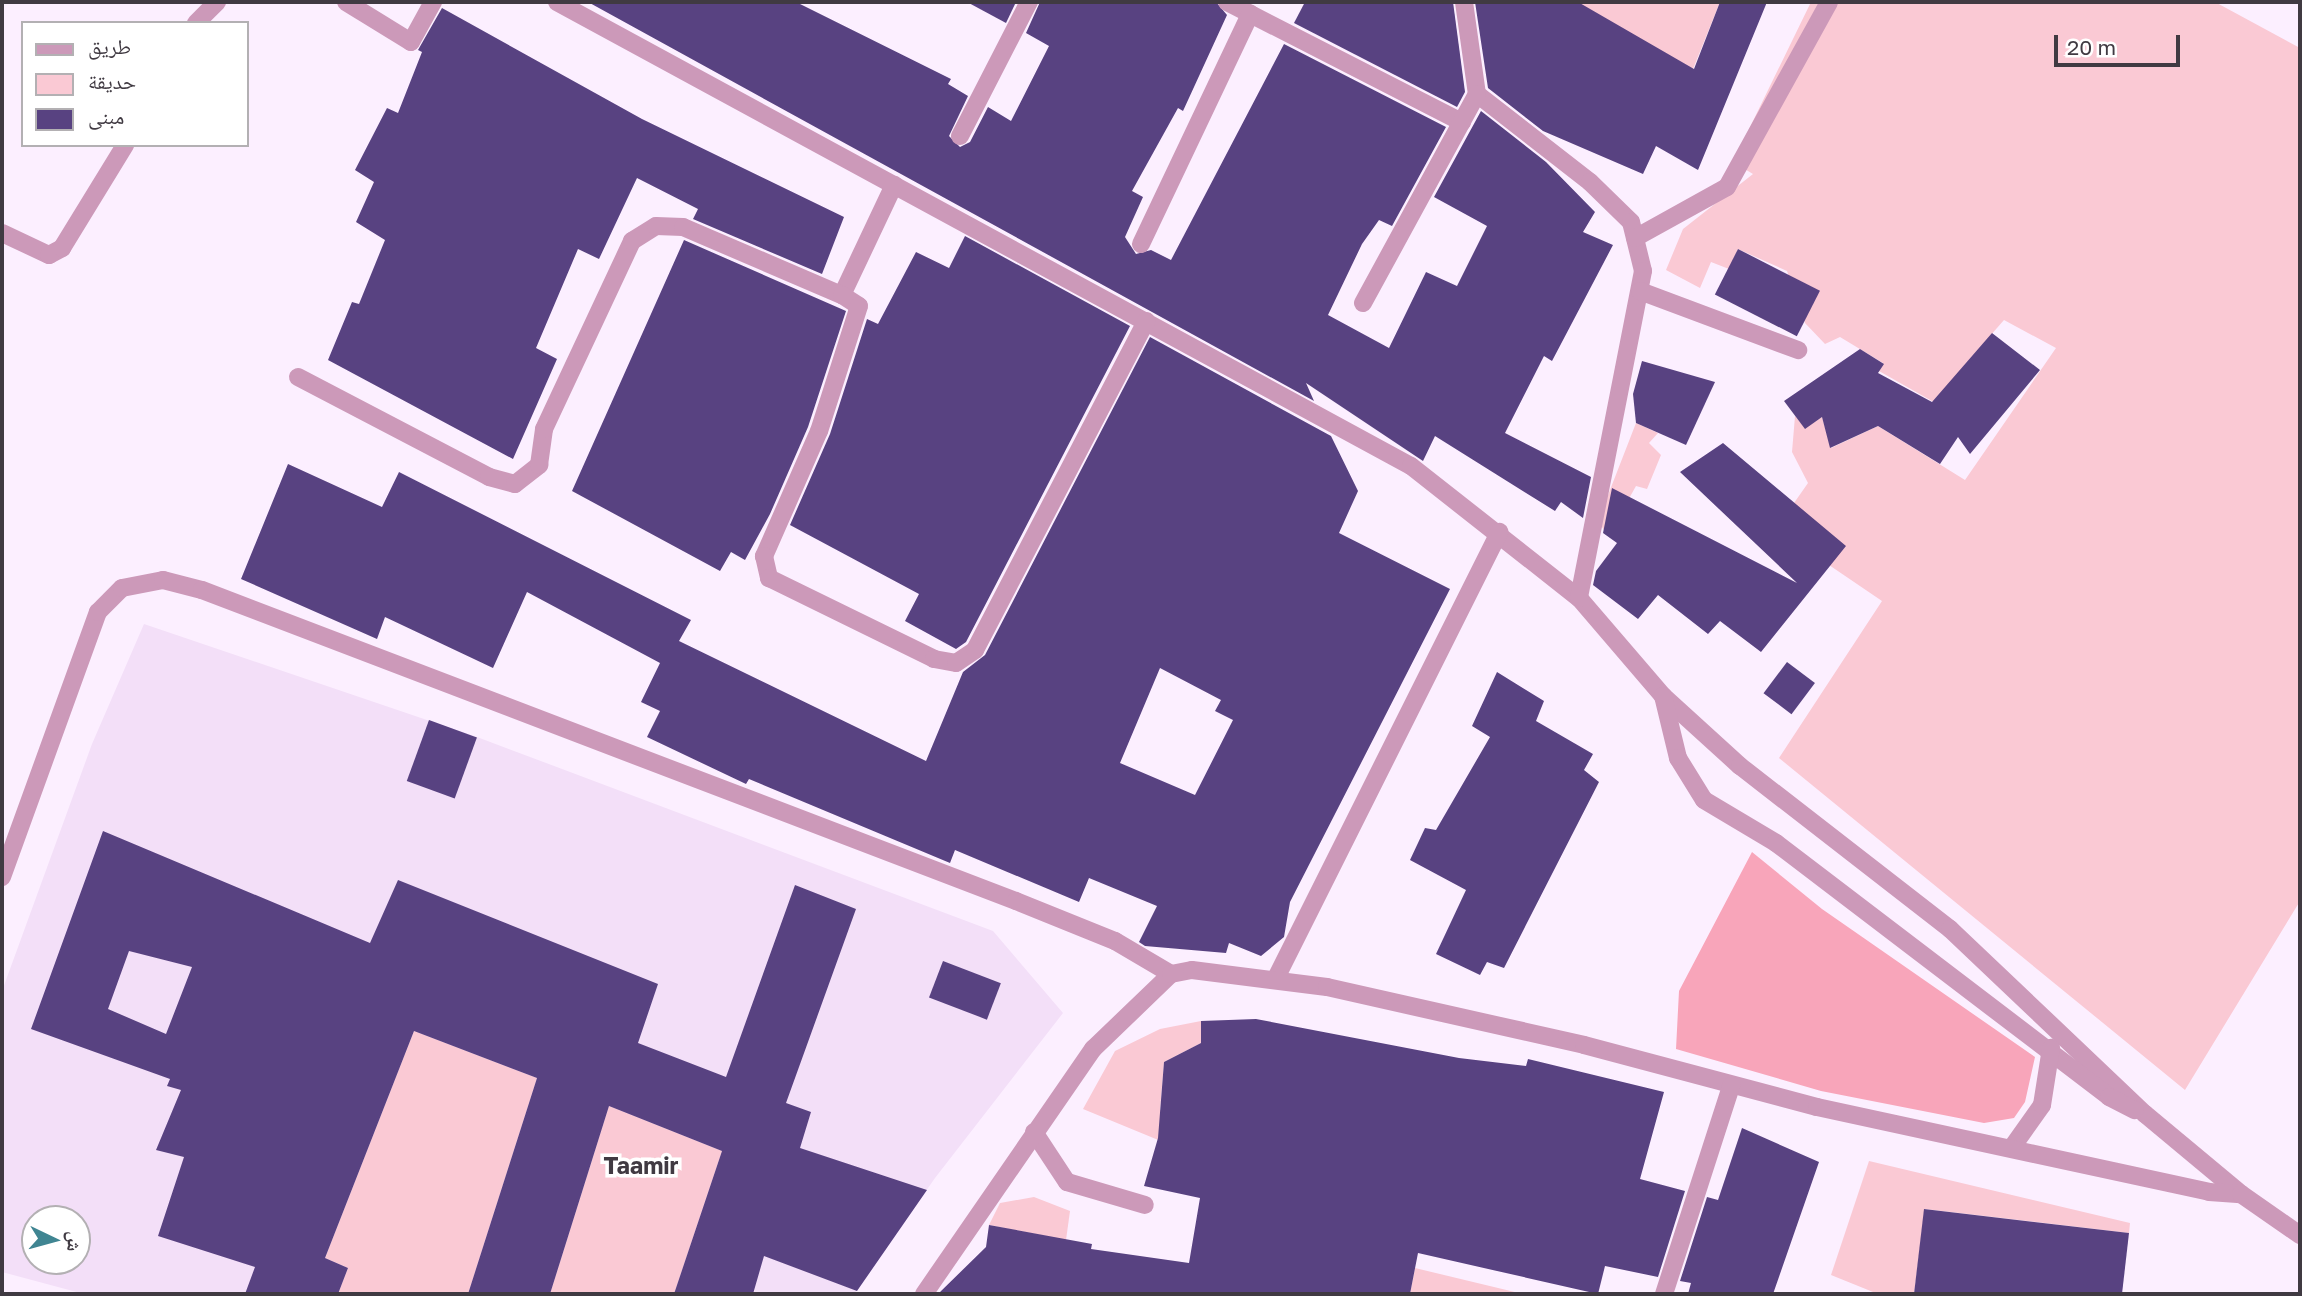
<!DOCTYPE html>
<html>
<head>
<meta charset="utf-8">
<style>
	body { margin:0 }
	#map { position:relative; width:2302px; height:1296px; overflow:hidden; background:#fcefff; font-family:"Golos Text","Noto Naskh Arabic",sans-serif }
	div>[style] { position:absolute }
	.built>* { inset:0; background:#f3dff8 }
	.green>* { inset:0; background:#fac9d4 }
	.forest>* { inset:0; background:#f8a5ba }
	.building>* { inset:0; background:#584281; transform-origin:0 0 }
	.minor>* { height:18px; margin:-9px; padding:0 9px; transform-origin:9px; border-radius:9px; background:#cc99b9 }
	span { translate:-50% -50%; white-space:nowrap; text-align:center; line-height:1.15; -webkit-text-stroke:7px #fff; paint-order:stroke }
	.neighbourhood-label { font-size:23px; color:#403a42; font-weight:700 }
	.frame { position:absolute; inset:0; border:4px solid #403a42; pointer-events:none }
	.legend { position:absolute; left:21px; top:21px; width:228px; height:126px; box-sizing:border-box; background:#fff; border:2px solid #b3b0b3; margin:0; padding:9px 12px; list-style:none; font-size:21px; color:#403a42 }
	.legend li { display:flex; align-items:center; gap:14px; height:35px }
	.legend b { width:35px; border:2px solid #b3b0b3 }
	.north { position:absolute; left:21px; top:1205px; width:70px; height:70px; box-sizing:border-box; background:#fff; border:2px solid #b3b0b3; border-radius:50%; rotate:95deg; font-size:19px; font-weight:700; line-height:28px; text-align:center; color:#403a42 }
	.north::after { content:''; display:block; margin:auto; width:24px; height:32px; background:#408592; clip-path:polygon(50% 0,100% 100%,50% 72%,0 100%) }
	.scale { position:absolute; left:2054px; top:35px; width:126px; height:32px; box-sizing:border-box; border:4px solid #403a42; border-top:0; padding-left:9px; font-size:21px; line-height:24px; white-space:nowrap; color:#403a42; -webkit-text-stroke:5px #fff; paint-order:stroke }
</style>
</head>
<body>
<div id="map">
	<div class="built">
		<i style="clip-path:polygon(evenodd,144px 624px,477px 737px,993px 931px,1063px 1013px,935px 1178px,854px 1294px,84px 1294px,2px 1272px,2px 991px,92px 744px,144px 624px,35px 1219px,77px 1219px,77px 1261px,35px 1261px,35px 1219px)"></i>
	</div>
	<div class="green">
		<i style="clip-path:polygon(1576px 2px,1720px 2px,1693px 69px)"></i>
		<i style="clip-path:polygon(1811px 2px,2215px 2px,2300px 48px,2300px 901px,2185px 1090px,1779px 758px,1882px 601px,1829px 565px,1794px 503px,1808px 483px,1792px 452px,1795px 416px,1805px 428px,1822px 417px,1831px 448px,1878px 426px,1965px 480px,2056px 348px,2004px 320px,1962px 368px,1939px 405px,1879px 371px,1883px 363px,1840px 337px,1825px 344px,1805px 323px,1787px 271px,1738px 249px,1729px 269px,1711px 262px,1700px 288px,1666px 270px,1683px 229px,1753px 174px,1733px 162px)"></i>
		<i style="clip-path:polygon(1636px 423px,1658px 433px,1649px 443px,1661px 455px,1647px 489px,1636px 486px,1608px 536px,1598px 521px)"></i>
		<i style="clip-path:polygon(1201px 1021px,1201px 1043px,1164px 1062px,1160px 1110px,1185px 1117px,1168px 1144px,1083px 1109px,1115px 1051px,1160px 1029px)"></i>
		<i style="clip-path:polygon(414px 1031px,537px 1078px,468px 1294px,338px 1294px,348px 1268px,325px 1258px)"></i>
		<i style="clip-path:polygon(609px 1106px,722px 1151px,674px 1294px,550px 1294px)"></i>
		<i style="clip-path:polygon(1869px 1161px,2130px 1223px,2129px 1233px,1925px 1209px,1914px 1294px,1878px 1294px,1831px 1275px)"></i>
		<i style="clip-path:polygon(1034px 1197px,1070px 1211px,1066px 1240px,989px 1225px,1000px 1203px)"></i>
		<i style="clip-path:polygon(1415px 1268px,1523px 1294px,1410px 1294px)"></i>
	</div>
	<div class="forest">
		<i style="clip-path:polygon(1752px 852px,1822px 909px,2035px 1057px,2025px 1102px,2014px 1118px,1984px 1123px,1821px 1091px,1676px 1049px,1679px 991px)"></i>
	</div>
	<div class="building">
		<i style="clip-path:polygon(588px 2px,796px 2px,951px 79px,948px 84px,968px 96px,949px 136px,960px 147px,970px 142px,988px 107px,1011px 121px,1049px 46px,1026px 33px,1040px 2px,1216px 2px,1227px 15px,1183px 111px,1178px 108px,1132px 191px,1143px 197px,1125px 237px,1136px 254px,1151px 250px,1171px 260px,1284px 44px,1446px 127px,1392px 226px,1379px 220px,1362px 244px,1328px 315px,1389px 348px,1426px 272px,1457px 286px,1487px 226px,1434px 197px,1481px 111px,1546px 162px,1595px 212px,1583px 232px,1613px 245px,1552px 361px,1544px 356px,1505px 433px,1591px 477px,1583px 518px,1561px 502px,1555px 511px,1435px 436px,1423px 461px,1306px 383px,1314px 401px)"></i>
		<i style="clip-path:polygon(967px 2px,1016px 2px,1006px 23px)"></i>
		<i style="clip-path:polygon(1305px 2px,1453px 2px,1465px 92px,1457px 107px,1294px 23px)"></i>
		<i style="clip-path:polygon(1475px 2px,1578px 2px,1694px 69px,1720px 2px,1767px 2px,1698px 170px,1656px 146px,1643px 174px,1543px 131px,1488px 88px)"></i>
		<i style="clip-path:polygon(442px 8px,642px 119px,844px 217px,822px 274px,693px 219px,698px 209px,637px 178px,599px 259px,578px 249px,536px 348px,557px 359px,513px 459px,328px 360px,352px 302px,359px 304px,385px 240px,356px 222px,374px 182px,355px 170px,387px 108px,398px 113px,422px 52px,418px 50px)"></i>
		<i style="clip-path:polygon(965px 236px,1130px 326px,966px 642px,956px 649px,905px 621px,919px 594px,790px 525px,830px 434px,867px 319px,878px 324px,916px 252px,949px 268px)"></i>
		<i style="clip-path:polygon(684px 240px,846px 311px,808px 427px,770px 514px,745px 560px,731px 552px,720px 571px,572px 491px)"></i>
		<i style="left:1738px;top:249px;width:92px;height:51px;rotate:27deg"></i>
		<i style="clip-path:polygon(1992px 333px,2040px 370px,1970px 454px,1958px 437px,1940px 464px,1878px 426px,1830px 448px,1822px 417px,1805px 429px,1784px 401px,1860px 349px,1884px 364px,1878px 373px,1932px 402px)"></i>
		<i style="clip-path:polygon(evenodd,1150px 337px,1331px 436px,1358px 491px,1339px 533px,1450px 589px,1290px 902px,1284px 937px,1261px 956px,1229px 943px,1226px 953px,1145px 946px,1139px 942px,1157px 906px,1089px 878px,1079px 902px,955px 850px,950px 863px,749px 779px,746px 784px,647px 737px,660px 711px,641px 702px,660px 663px,527px 592px,493px 668px,385px 617px,377px 639px,241px 579px,288px 464px,382px 507px,399px 472px,691px 620px,679px 641px,926px 761px,963px 672px,985px 655px,1150px 337px,1160px 668px,1221px 700px,1215px 711px,1233px 720px,1195px 795px,1120px 763px,1160px 668px)"></i>
		<i style="clip-path:polygon(1642px 361px,1715px 382px,1686px 445px,1636px 423px,1633px 394px)"></i>
		<i style="clip-path:polygon(1723px 443px,1846px 546px,1761px 652px,1720px 621px,1708px 634px,1658px 595px,1638px 619px,1593px 585px,1596px 571px,1617px 543px,1603px 533px,1612px 488px,1797px 583px,1680px 472px)"></i>
		<i style="left:1787px;top:662px;width:35px;height:39px;rotate:37deg"></i>
		<i style="clip-path:polygon(1497px 672px,1544px 701px,1536px 721px,1593px 754px,1584px 770px,1599px 782px,1504px 968px,1487px 962px,1480px 975px,1436px 954px,1466px 890px,1410px 860px,1425px 828px,1436px 830px,1490px 737px,1472px 726px)"></i>
		<i style="left:429px;top:720px;width:51px;height:65px;rotate:20deg"></i>
		<i style="clip-path:polygon(evenodd,103px 831px,370px 943px,398px 880px,658px 984px,638px 1043px,726px 1077px,795px 885px,856px 909px,786px 1103px,811px 1112px,800px 1148px,927px 1190px,857px 1291px,764px 1256px,753px 1294px,674px 1294px,722px 1151px,609px 1106px,550px 1294px,468px 1294px,537px 1078px,414px 1031px,325px 1258px,348px 1268px,338px 1294px,245px 1294px,255px 1267px,158px 1236px,184px 1157px,156px 1150px,181px 1090px,167px 1086px,170px 1079px,31px 1029px,103px 831px,129px 951px,192px 967px,166px 1034px,108px 1009px,129px 951px)"></i>
		<i style="left:943px;top:961px;width:62px;height:39px;rotate:21deg"></i>
		<i style="clip-path:polygon(1256px 1019px,1459px 1058px,1526px 1066px,1528px 1059px,1664px 1092px,1640px 1179px,1685px 1191px,1658px 1277px,1605px 1266px,1598px 1294px,1418px 1253px,1410px 1294px,938px 1294px,986px 1247px,989px 1225px,1092px 1244px,1091px 1249px,1189px 1263px,1200px 1198px,1144px 1186px,1158px 1138px,1164px 1062px,1201px 1043px,1201px 1021px)"></i>
		<i style="clip-path:polygon(1742px 1128px,1819px 1162px,1773px 1294px,1688px 1294px,1691px 1283px,1680px 1281px,1707px 1197px,1718px 1200px)"></i>
		<i style="clip-path:polygon(1924px 1209px,2129px 1233px,2122px 1294px,1914px 1294px)"></i>
	</div>
	<div class="minor">
		<i style="left:346px;top:2px;width:76px;rotate:31.6deg"></i>
		<i style="left:411px;top:42px;width:46px;rotate:-61.2deg"></i>
		<i style="left:557px;top:2px;width:972px;rotate:28.52deg"></i>
		<i style="left:1411px;top:466px;width:214px;rotate:38.2deg"></i>
		<i style="left:1579px;top:598px;width:129px;rotate:49.4deg"></i>
		<i style="left:1663px;top:696px;width:104px;rotate:42.3deg"></i>
		<i style="left:1740px;top:766px;width:266px;rotate:37.8deg"></i>
		<i style="left:1950px;top:929px;width:269px;rotate:43.5deg"></i>
		<i style="left:2145px;top:1114px;width:125px;rotate:39.8deg"></i>
		<i style="left:1227px;top:2px;width:264px;rotate:27.1deg"></i>
		<i style="left:1464px;top:2px;width:93px;rotate:82deg"></i>
		<i style="left:1477px;top:94px;width:143px;rotate:37.9deg"></i>
		<i style="left:1590px;top:182px;width:57px;rotate:44.3deg"></i>
		<i style="left:1631px;top:222px;width:50px;rotate:76.2deg"></i>
		<i style="left:1643px;top:271px;width:333px;rotate:101.1deg"></i>
		<i style="left:196px;top:23px;width:30px;rotate:-45deg"></i>
		<i style="left:960px;top:136px;width:151px;rotate:-62.8deg"></i>
		<i style="left:2px;top:233px;width:52px;rotate:25.1deg"></i>
		<i style="left:49px;top:255px;width:15px;rotate:-28deg"></i>
		<i style="left:62px;top:248px;width:121px;rotate:-58.5deg"></i>
		<i style="left:1635px;top:238px;width:105px;rotate:-29deg"></i>
		<i style="left:1727px;top:187px;width:211px;rotate:-61.1deg"></i>
		<i style="left:1141px;top:244px;width:255px;rotate:-64.6deg"></i>
		<i style="left:1640px;top:291px;width:169px;rotate:20.5deg"></i>
		<i style="left:842px;top:295px;width:122px;rotate:-64.7deg"></i>
		<i style="left:1363px;top:303px;width:238px;rotate:-61.4deg"></i>
		<i style="left:298px;top:377px;width:216px;rotate:27.6deg"></i>
		<i style="left:489px;top:477px;width:27px;rotate:15deg"></i>
		<i style="left:515px;top:484px;width:31px;rotate:-38deg"></i>
		<i style="left:539px;top:465px;width:36px;rotate:-82deg"></i>
		<i style="left:544px;top:429px;width:208px;rotate:-64.9deg"></i>
		<i style="left:632px;top:241px;width:28px;rotate:-32deg"></i>
		<i style="left:656px;top:226px;width:27px;rotate:2deg"></i>
		<i style="left:683px;top:227px;width:173px;rotate:23.2deg"></i>
		<i style="left:842px;top:295px;width:20px;rotate:33deg"></i>
		<i style="left:859px;top:306px;width:131px;rotate:107.7deg"></i>
		<i style="left:819px;top:431px;width:137px;rotate:113.7deg"></i>
		<i style="left:764px;top:556px;width:23px;rotate:77deg"></i>
		<i style="left:769px;top:578px;width:184px;rotate:26.1deg"></i>
		<i style="left:934px;top:659px;width:22px;rotate:10deg"></i>
		<i style="left:956px;top:663px;width:23px;rotate:-34deg"></i>
		<i style="left:975px;top:650px;width:371px;rotate:-62.5deg"></i>
		<i style="left:1663px;top:696px;width:64px;rotate:76.4deg"></i>
		<i style="left:1678px;top:758px;width:49px;rotate:58.2deg"></i>
		<i style="left:1704px;top:800px;width:84px;rotate:30.8deg"></i>
		<i style="left:1776px;top:843px;width:419px;rotate:37.3deg"></i>
		<i style="left:2109px;top:1097px;width:29px;rotate:27deg"></i>
		<i style="left:2px;top:877px;width:282px;rotate:-70.1deg"></i>
		<i style="left:98px;top:612px;width:34px;rotate:-45deg"></i>
		<i style="left:122px;top:588px;width:42px;rotate:-11deg"></i>
		<i style="left:163px;top:580px;width:40px;rotate:14.4deg"></i>
		<i style="left:202px;top:590px;width:871px;rotate:20.91deg"></i>
		<i style="left:1016px;top:901px;width:107px;rotate:22deg"></i>
		<i style="left:1115px;top:941px;width:65px;rotate:30.5deg"></i>
		<i style="left:1276px;top:978px;width:499px;rotate:-63.4deg"></i>
		<i style="left:1034px;top:1132px;width:60px;rotate:56.6deg"></i>
		<i style="left:1067px;top:1182px;width:81px;rotate:16.4deg"></i>
		<i style="left:2013px;top:1146px;width:50px;rotate:-54.7deg"></i>
		<i style="left:2042px;top:1105px;width:58px;rotate:-81deg"></i>
		<i style="left:924px;top:1294px;width:298px;rotate:-55.4deg"></i>
		<i style="left:1093px;top:1049px;width:108px;rotate:-43.9deg"></i>
		<i style="left:1171px;top:974px;width:21px;rotate:-11deg"></i>
		<i style="left:1192px;top:970px;width:136px;rotate:7.2deg"></i>
		<i style="left:1327px;top:987px;width:263px;rotate:12.7deg"></i>
		<i style="left:1584px;top:1045px;width:241px;rotate:14.9deg"></i>
		<i style="left:1817px;top:1107px;width:401px;rotate:12.2deg"></i>
		<i style="left:2209px;top:1192px;width:32px;rotate:4deg"></i>
		<i style="left:2241px;top:1194px;width:72px;rotate:34.8deg"></i>
		<i style="left:1664px;top:1294px;width:219px;rotate:-72.1deg"></i>
	</div>
	<div class="neighbourhood-label">
		<span style="left:641px;top:1165px">Taamir</span>
	</div>
	<div class="frame"></div>
	<ul class="legend">
	<li><b style="height:9px;background:#cc99b9"></b>طريق</li>
	<li><b style="height:19px;background:#fac9d4"></b>حديقة</li>
	<li><b style="height:19px;background:#584281"></b>مبنى</li>
	</ul>
	<div class="north">ش</div>
	<div class="scale">20 m</div>
</div>
</body>
</html>
